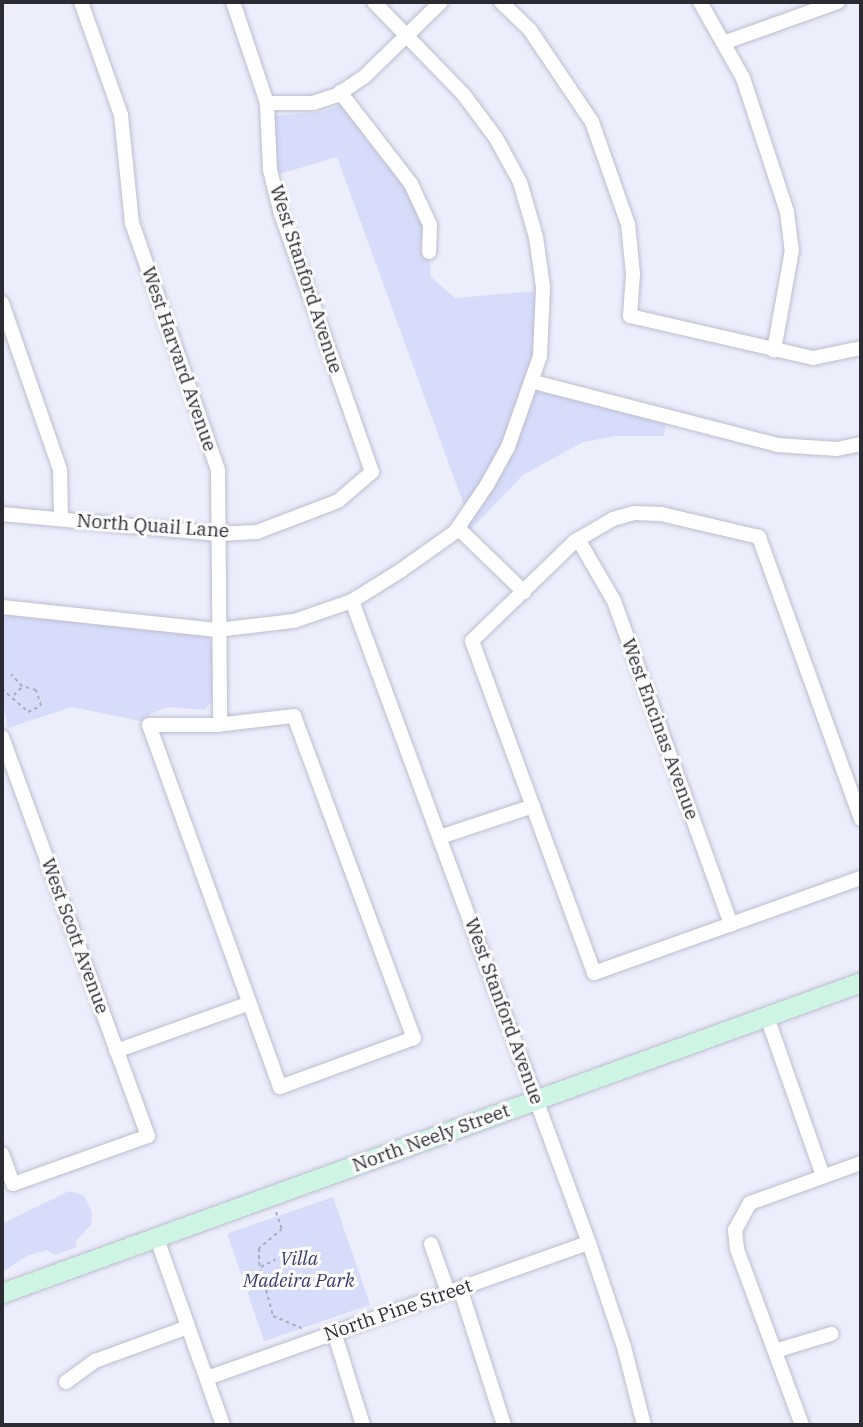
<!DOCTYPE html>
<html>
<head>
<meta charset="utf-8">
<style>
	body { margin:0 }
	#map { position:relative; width:863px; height:1427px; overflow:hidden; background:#eceefc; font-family:"IBM Plex Serif",serif }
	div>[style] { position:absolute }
	.green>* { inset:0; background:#d8dcfb; transform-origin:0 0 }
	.path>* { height:2px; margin-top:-1px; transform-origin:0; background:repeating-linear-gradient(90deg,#abadb9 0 3.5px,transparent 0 7px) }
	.roads { filter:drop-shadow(0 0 2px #bcbecf) drop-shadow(0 0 2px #bcbecf) }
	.street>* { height:14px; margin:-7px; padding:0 7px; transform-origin:7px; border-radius:7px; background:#fff }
	.secondary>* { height:19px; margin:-9.5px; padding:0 9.5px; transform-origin:9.5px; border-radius:9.5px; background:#cef5e3 }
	span { translate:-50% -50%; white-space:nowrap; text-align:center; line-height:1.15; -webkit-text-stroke:6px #fcfcfc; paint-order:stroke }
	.street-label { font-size:19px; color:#2b2c33 }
	.park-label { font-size:19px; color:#3b3d6e; font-style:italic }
	.frame { position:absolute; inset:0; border:4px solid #2b2c33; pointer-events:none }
</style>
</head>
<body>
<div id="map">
	<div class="green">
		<i style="clip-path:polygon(343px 104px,411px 191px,428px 230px,431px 277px,455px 298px,537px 291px,538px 336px,531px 377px,668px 412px,664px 436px,616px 436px,583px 442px,523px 475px,470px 530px,455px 521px,465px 508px,337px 157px,276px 175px,274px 116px,321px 112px)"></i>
		<i style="clip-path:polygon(2px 613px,204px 633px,213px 645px,212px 701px,204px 710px,168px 707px,150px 714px,145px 722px,72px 707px,8px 728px,2px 701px)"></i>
		<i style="clip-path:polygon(69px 1191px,84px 1196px,92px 1212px,91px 1225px,75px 1242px,77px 1247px,55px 1255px,47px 1250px,29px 1255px,2px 1272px,2px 1224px)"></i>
		<i style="left:333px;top:1197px;width:114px;height:112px;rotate:71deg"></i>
	</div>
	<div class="path">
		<i style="left:2px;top:689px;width:35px;rotate:41deg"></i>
		<i style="left:28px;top:712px;width:14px;rotate:-25deg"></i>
		<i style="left:41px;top:706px;width:17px;rotate:-107deg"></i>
		<i style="left:36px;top:690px;width:15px;rotate:-164deg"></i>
		<i style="left:22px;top:686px;width:16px;rotate:-133deg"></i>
		<i style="left:14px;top:695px;width:11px;rotate:-45deg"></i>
		<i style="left:276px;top:1212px;width:18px;rotate:71deg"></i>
		<i style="left:282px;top:1229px;width:30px;rotate:140deg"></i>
		<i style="left:259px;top:1248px;width:15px;rotate:90deg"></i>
		<i style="left:259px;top:1263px;width:55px;rotate:75.2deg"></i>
		<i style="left:273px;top:1316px;width:33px;rotate:23deg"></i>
		<i style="left:261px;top:1267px;width:16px;rotate:-27deg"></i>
	</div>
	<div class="roads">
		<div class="street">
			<i style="left:81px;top:2px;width:120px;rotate:70.5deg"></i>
			<i style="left:121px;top:115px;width:109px;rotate:84.2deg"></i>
			<i style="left:132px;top:223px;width:262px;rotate:70.8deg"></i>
			<i style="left:218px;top:470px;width:254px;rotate:89.5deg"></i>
			<i style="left:501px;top:2px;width:40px;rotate:44deg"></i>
			<i style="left:530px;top:30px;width:111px;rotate:56deg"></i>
			<i style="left:592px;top:122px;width:108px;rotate:70.6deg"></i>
			<i style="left:628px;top:224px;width:50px;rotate:84.3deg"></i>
			<i style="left:633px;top:274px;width:42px;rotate:94.1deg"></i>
			<i style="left:630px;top:316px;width:188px;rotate:12.9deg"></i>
			<i style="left:813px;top:358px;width:49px;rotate:-11.8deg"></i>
			<i style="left:700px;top:2px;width:87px;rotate:60.5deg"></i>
			<i style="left:743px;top:78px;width:141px;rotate:71.8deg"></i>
			<i style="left:787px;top:212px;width:38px;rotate:83deg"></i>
			<i style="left:792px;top:250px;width:102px;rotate:100.2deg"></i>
			<i style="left:726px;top:42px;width:119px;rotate:-19.7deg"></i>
			<i style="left:340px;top:92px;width:116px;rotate:52.3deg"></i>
			<i style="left:411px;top:184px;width:45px;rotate:65.1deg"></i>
			<i style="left:430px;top:225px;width:27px;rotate:92deg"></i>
			<i style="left:267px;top:103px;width:46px"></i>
			<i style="left:313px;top:103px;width:25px;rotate:-18deg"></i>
			<i style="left:337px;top:95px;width:34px;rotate:-34deg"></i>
			<i style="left:365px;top:76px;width:106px;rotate:-44.2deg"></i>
			<i style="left:2px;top:303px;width:177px;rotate:70.8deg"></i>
			<i style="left:60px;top:470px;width:49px;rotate:88.8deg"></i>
			<i style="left:534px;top:382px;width:251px;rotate:14.5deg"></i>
			<i style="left:777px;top:445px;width:60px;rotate:3.8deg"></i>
			<i style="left:837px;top:449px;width:25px;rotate:-12deg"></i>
			<i style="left:2px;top:514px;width:217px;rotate:5.3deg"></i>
			<i style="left:218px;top:534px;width:39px;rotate:-3deg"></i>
			<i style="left:257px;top:532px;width:87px;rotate:-20.9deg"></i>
			<i style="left:338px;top:501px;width:45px;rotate:-40.5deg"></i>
			<i style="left:372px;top:472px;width:274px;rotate:-109.4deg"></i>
			<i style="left:281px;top:214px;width:45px;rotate:-104deg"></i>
			<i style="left:270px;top:170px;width:67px;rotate:-92.6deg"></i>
			<i style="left:267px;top:103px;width:107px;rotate:-108.6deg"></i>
			<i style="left:458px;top:528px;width:92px;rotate:44.1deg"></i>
			<i style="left:578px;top:539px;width:72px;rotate:59.9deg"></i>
			<i style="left:614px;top:601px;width:344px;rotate:70.1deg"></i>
			<i style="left:352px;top:601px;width:684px;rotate:69.74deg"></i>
			<i style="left:589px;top:1243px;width:110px;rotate:71.4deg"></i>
			<i style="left:624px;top:1347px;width:81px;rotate:75.6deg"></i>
			<i style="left:2px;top:607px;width:216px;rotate:6.1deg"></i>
			<i style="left:217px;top:630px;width:78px;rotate:-6.7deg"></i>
			<i style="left:294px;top:621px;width:61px;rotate:-19deg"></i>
			<i style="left:352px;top:601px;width:57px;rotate:-32deg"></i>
			<i style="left:400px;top:571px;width:67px;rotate:-35.3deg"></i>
			<i style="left:455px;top:532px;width:57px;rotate:-55.8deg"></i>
			<i style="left:487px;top:485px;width:43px;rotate:-61.1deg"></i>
			<i style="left:508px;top:447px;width:96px;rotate:-70.6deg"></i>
			<i style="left:540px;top:356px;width:69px;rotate:-87.5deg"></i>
			<i style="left:543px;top:287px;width:50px;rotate:-98deg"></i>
			<i style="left:536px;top:237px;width:57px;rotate:-106.2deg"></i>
			<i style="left:520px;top:182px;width:50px;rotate:-118.6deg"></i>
			<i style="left:496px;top:138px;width:54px;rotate:-126.7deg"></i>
			<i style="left:464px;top:95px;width:129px;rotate:-134.1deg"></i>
			<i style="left:294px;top:716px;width:344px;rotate:69.6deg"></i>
			<i style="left:414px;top:1038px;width:143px;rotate:159.9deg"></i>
			<i style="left:280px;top:1087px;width:385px;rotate:-109.9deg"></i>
			<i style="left:149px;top:725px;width:67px"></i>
			<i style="left:216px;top:725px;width:79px;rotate:-6.6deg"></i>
			<i style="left:2px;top:737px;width:425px;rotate:69.9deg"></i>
			<i style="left:148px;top:1136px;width:143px;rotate:160.4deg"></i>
			<i style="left:13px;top:1184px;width:32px;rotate:-110deg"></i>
			<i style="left:861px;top:819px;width:300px;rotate:-109.9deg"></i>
			<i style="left:759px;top:537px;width:101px;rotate:-166.8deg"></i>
			<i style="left:661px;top:514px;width:27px;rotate:-178deg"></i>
			<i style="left:634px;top:513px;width:22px;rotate:164deg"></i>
			<i style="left:613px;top:519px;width:45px;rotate:149.5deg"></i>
			<i style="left:574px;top:542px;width:142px;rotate:135.9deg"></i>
			<i style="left:472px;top:641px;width:354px;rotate:69.8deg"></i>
			<i style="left:594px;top:973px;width:283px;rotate:-19.6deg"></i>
			<i style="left:440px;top:837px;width:98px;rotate:-18.4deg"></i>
			<i style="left:767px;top:1017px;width:169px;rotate:70.6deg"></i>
			<i style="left:116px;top:1051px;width:142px;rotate:-19.7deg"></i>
			<i style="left:156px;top:1236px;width:201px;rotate:70.5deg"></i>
			<i style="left:431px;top:1244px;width:51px;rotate:70.5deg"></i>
			<i style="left:460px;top:1288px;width:144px;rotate:72.2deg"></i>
			<i style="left:334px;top:1332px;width:97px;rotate:72.7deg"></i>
			<i style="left:775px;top:1351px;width:59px;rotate:-16.9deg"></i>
			<i style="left:207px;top:1378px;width:405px;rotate:-19.5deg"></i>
			<i style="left:66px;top:1382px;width:36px;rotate:-36deg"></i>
			<i style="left:95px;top:1361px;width:99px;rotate:-20.1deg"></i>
			<i style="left:802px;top:1425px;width:188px;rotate:-110.3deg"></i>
			<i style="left:737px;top:1249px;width:19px;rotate:-96deg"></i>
			<i style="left:735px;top:1230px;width:31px;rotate:-61deg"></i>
			<i style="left:750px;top:1203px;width:118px;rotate:-19.8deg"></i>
		</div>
		<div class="secondary">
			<i style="left:2px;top:1293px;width:914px;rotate:-19.9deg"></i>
		</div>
	</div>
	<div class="street-label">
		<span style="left:306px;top:279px;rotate:72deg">West Stanford Avenue</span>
		<span style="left:179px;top:359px;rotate:71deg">West Harvard Avenue</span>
		<span style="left:153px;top:526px;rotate:4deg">North Quail Lane</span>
		<span style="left:660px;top:729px;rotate:70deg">West Encinas Avenue</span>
		<span style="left:75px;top:936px;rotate:70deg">West Scott Avenue</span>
		<span style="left:504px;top:1011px;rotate:70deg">West Stanford Avenue</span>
		<span style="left:431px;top:1138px;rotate:-20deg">North Neely Street</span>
		<span style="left:398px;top:1310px;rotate:-19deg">North Pine Street</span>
	</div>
	<div class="park-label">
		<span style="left:299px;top:1270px">Villa<br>Madeira Park</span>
	</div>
	<div class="frame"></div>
</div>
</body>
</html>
